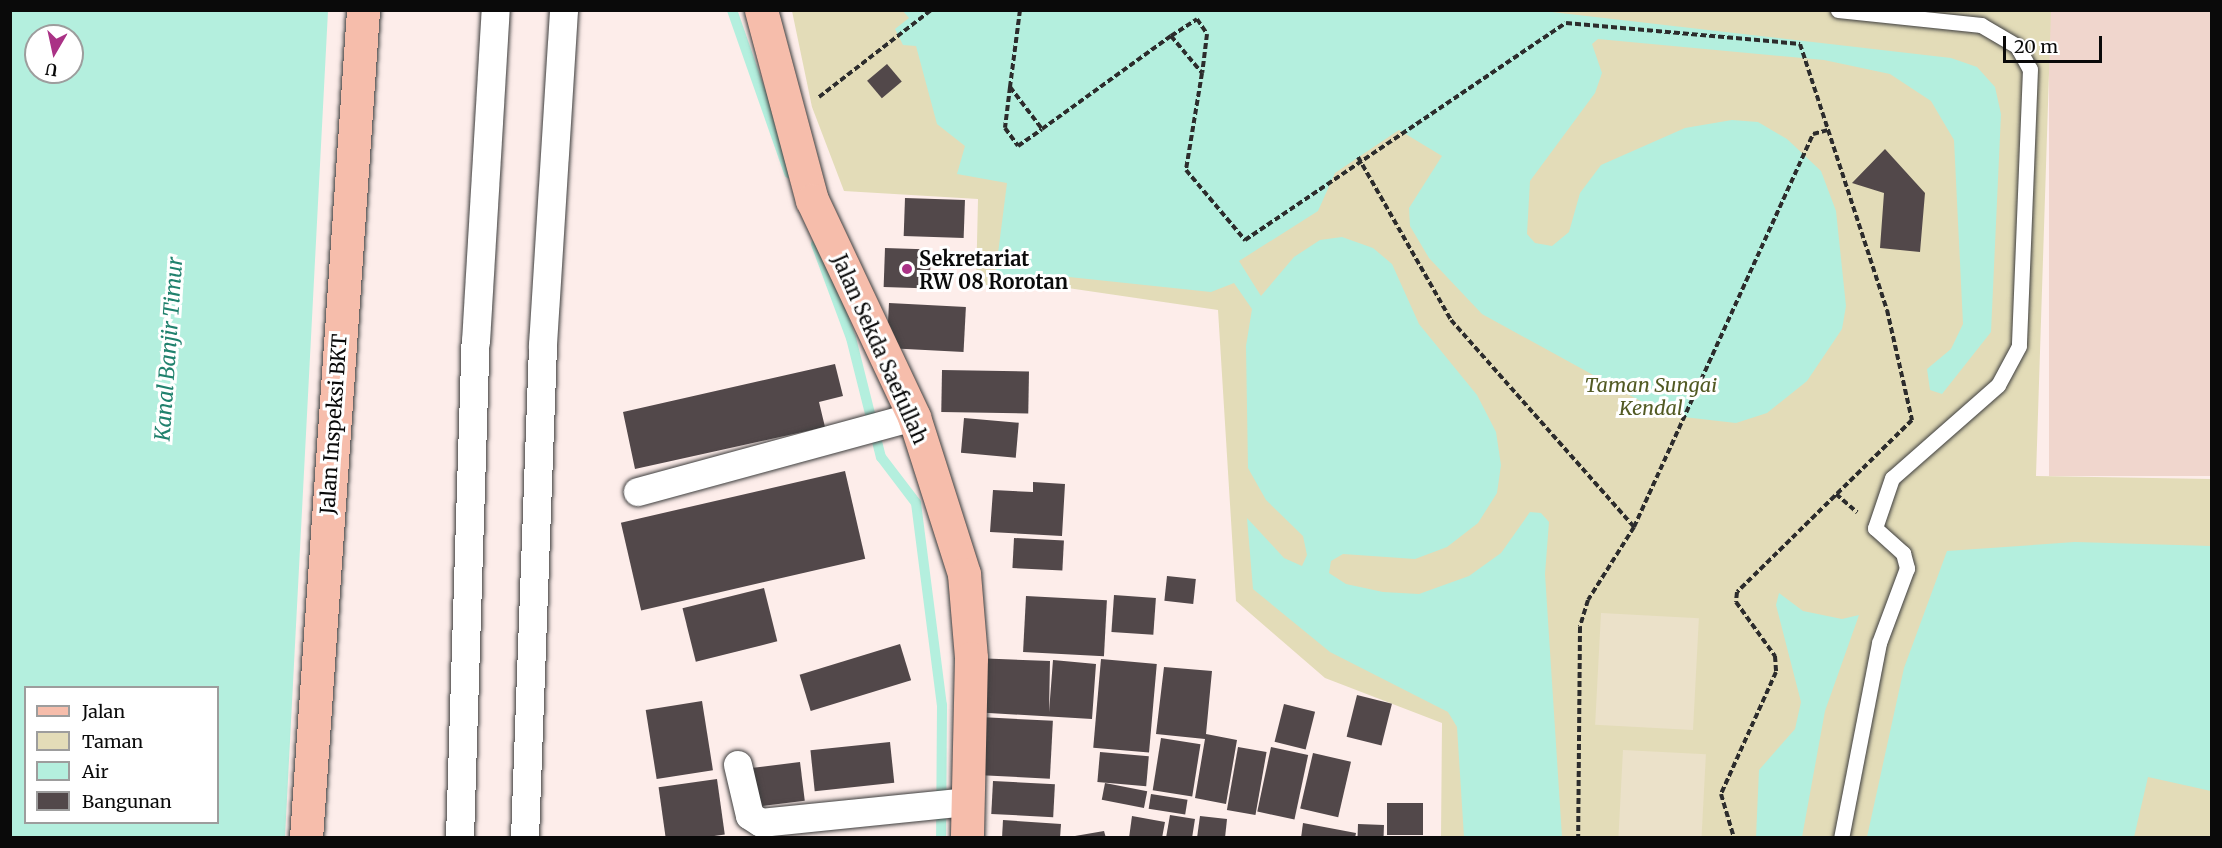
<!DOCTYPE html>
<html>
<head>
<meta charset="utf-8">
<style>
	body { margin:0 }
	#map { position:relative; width:2222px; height:848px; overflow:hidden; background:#fdedea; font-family:Merriweather,serif }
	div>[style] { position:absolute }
	.farmland>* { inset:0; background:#f0d6cd; transform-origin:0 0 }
	.green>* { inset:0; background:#e3dcb8 }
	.pitch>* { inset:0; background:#ebe1c9; transform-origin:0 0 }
	.water>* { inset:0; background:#b4efde }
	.stream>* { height:10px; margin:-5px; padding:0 5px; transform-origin:5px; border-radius:5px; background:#b4efde }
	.building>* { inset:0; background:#52484a; transform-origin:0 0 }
	.path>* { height:4px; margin-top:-2px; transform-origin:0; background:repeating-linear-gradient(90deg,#2c2c2c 0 6px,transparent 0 9px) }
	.roads { filter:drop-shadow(0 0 2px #3d3d3d) drop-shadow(0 0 2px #3d3d3d) }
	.lane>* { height:15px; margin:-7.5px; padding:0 7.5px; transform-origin:7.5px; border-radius:7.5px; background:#fff }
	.street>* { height:28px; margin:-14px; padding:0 14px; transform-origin:14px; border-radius:14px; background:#fff }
	.secondary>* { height:33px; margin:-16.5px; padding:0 16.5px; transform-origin:16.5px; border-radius:16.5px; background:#f6bdab }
	.dots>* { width:16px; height:16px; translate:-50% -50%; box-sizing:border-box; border:3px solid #fff; border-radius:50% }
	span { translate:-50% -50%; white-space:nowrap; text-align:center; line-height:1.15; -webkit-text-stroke:6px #fff; paint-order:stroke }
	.poi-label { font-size:20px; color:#0a0a0a; font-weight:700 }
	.left { translate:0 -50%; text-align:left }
	.street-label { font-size:20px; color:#0a0a0a }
	.park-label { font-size:20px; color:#525a23; font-style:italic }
	.water-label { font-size:21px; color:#20816d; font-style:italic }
	.frame { position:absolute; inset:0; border:12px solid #0a0a0a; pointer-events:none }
	.legend { position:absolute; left:24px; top:686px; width:195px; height:138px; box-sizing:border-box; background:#fff; border:2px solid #9d9d9d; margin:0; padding:8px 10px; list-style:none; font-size:18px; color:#0a0a0a }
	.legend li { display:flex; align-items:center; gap:12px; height:30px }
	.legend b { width:30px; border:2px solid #9d9d9d }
	.north { position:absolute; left:24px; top:24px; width:60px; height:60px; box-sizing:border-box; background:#fff; border:2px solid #9d9d9d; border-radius:50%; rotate:189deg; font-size:16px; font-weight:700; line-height:24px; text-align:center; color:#0a0a0a }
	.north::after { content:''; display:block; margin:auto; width:21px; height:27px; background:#aa3286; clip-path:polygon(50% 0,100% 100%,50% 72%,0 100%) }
	.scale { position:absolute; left:2003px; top:36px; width:99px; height:27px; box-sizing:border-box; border:3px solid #0a0a0a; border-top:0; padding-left:8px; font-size:18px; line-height:21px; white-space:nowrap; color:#0a0a0a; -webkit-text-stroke:4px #fff; paint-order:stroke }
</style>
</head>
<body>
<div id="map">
	<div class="farmland">
		<i style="left:2049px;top:11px;width:162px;height:465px"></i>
	</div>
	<div class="green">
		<i style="clip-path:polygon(792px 11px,2051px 11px,2036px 476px,2211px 479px,2211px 837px,1441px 837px,1442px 723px,1325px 678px,1236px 601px,1218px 310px,1061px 287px,976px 286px,978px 199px,844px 191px,812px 107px)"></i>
	</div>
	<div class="pitch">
		<i style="left:1601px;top:613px;width:98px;height:112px;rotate:3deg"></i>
		<i style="left:1623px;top:750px;width:83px;height:87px;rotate:3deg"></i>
	</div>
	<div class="water">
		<i style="clip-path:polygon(evenodd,12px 11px,328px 11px,285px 837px,11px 837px,12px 11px,36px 36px,72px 36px,72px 72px,36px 72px,36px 36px,12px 11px,26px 688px,218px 688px,218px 822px,26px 822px,26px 688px)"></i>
		<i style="clip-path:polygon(903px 11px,1543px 11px,1951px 58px,1977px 67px,1995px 87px,2001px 114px,1991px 332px,1942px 394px,1930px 390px,1927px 369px,1951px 349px,1963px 324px,1954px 140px,1931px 101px,1890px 74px,1824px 60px,1598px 39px,1592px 44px,1602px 73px,1595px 93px,1530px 181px,1527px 234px,1535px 243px,1552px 246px,1569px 232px,1580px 193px,1601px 165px,1685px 128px,1732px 120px,1758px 122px,1787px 139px,1821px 171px,1836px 211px,1846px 306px,1842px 329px,1807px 381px,1767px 413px,1736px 423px,1666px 415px,1482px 314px,1429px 258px,1410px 226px,1409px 208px,1442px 156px,1399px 130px,1335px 173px,1318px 211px,1239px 261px,1261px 296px,1294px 257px,1320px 240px,1342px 237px,1373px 248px,1392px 264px,1419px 324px,1477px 395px,1496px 432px,1501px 465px,1497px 493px,1478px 523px,1447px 547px,1415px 559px,1343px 554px,1331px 561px,1329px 573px,1346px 584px,1383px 592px,1419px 594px,1469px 576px,1501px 553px,1530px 512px,1541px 513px,1549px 522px,1545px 574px,1562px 837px,1464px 837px,1457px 727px,1448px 712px,1330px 652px,1253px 589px,1247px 518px,1284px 558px,1302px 566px,1307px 555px,1303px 536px,1266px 500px,1248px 468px,1246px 346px,1252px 309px,1234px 283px,1211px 292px,1069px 277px,995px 277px,1007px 183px,957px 174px,965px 146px,937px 124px,916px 46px,903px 45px,895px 29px,909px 18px)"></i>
		<i style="clip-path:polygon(2075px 542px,2211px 546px,2211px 791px,2148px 777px,2134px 837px,1867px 837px,1904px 668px,1947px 551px)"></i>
		<i style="clip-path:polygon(1779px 593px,1803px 611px,1842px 619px,1859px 615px,1825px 711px,1802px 837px,1756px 837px,1759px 770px,1795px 729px,1801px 702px,1776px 605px)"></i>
	</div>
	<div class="stream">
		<i style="left:732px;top:10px;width:173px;rotate:70.7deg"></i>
		<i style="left:816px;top:244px;width:100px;rotate:69.6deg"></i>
		<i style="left:851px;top:338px;width:123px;rotate:75.9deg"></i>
		<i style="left:881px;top:457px;width:58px;rotate:52.7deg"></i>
		<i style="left:916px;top:503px;width:204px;rotate:82.7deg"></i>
		<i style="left:942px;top:705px;width:133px;rotate:90.4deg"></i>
	</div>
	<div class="building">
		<i style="left:887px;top:64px;width:23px;height:26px;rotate:50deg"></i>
		<i style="clip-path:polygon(1885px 149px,1925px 193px,1920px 252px,1880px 248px,1884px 193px,1852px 183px)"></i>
		<i style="left:905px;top:198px;width:60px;height:38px;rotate:2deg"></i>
		<i style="left:885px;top:248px;width:46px;height:39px;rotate:2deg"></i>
		<i style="left:889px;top:303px;width:77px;height:45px;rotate:3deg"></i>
		<i style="clip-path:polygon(835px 364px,843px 396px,819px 402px,825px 427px,635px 469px,623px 412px)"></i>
		<i style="left:942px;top:370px;width:87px;height:42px;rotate:1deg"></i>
		<i style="left:964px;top:418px;width:55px;height:35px;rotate:5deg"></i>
		<i style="left:845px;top:471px;width:90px;height:230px;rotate:77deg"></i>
		<i style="clip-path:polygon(1033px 482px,1065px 484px,1062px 536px,990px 532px,993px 490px,1033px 492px)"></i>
		<i style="left:1014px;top:538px;width:50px;height:30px;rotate:3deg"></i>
		<i style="left:1167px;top:576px;width:29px;height:25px;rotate:6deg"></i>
		<i style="left:764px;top:588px;width:55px;height:84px;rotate:76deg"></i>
		<i style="left:1114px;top:595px;width:42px;height:37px;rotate:4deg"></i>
		<i style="left:1026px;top:596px;width:81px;height:56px;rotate:3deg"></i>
		<i style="left:900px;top:644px;width:38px;height:105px;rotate:73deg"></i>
		<i style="clip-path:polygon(974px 658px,1050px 661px,1049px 712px,1053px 660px,1096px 664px,1092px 719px,972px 712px)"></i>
		<i style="left:1101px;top:659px;width:56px;height:89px;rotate:5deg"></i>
		<i style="clip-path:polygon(1164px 667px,1212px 671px,1206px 734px,1237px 740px,1226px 804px,1195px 798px,1205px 739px,1156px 734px)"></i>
		<i style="left:1357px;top:695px;width:36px;height:43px;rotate:14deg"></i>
		<i style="left:702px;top:701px;width:70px;height:57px;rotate:81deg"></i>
		<i style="left:1284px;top:704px;width:32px;height:39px;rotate:14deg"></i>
		<i style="left:980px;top:717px;width:73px;height:58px;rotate:3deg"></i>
		<i style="left:1161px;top:738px;width:40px;height:53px;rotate:9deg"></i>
		<i style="left:890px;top:742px;width:41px;height:80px;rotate:84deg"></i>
		<i style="left:1238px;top:747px;width:29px;height:64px;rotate:10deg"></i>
		<i style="left:1271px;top:747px;width:38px;height:66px;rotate:12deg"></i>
		<i style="left:1100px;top:752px;width:49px;height:30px;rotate:5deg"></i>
		<i style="left:1313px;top:753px;width:39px;height:57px;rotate:13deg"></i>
		<i style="left:800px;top:762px;width:39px;height:55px;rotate:83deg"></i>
		<i style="left:717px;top:779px;width:56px;height:59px;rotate:82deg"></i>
		<i style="left:993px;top:781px;width:62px;height:33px;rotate:3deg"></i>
		<i style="left:1105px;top:783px;width:43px;height:17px;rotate:11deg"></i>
		<i style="left:1151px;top:794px;width:37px;height:15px;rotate:9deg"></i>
		<i style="left:1387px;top:803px;width:36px;height:32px"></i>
		<i style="clip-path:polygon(1170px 815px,1195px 819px,1192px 838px,1166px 838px)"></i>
		<i style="clip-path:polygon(1132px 816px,1165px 822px,1162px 838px,1129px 838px)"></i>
		<i style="clip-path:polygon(1200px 816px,1227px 819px,1225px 838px,1197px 838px)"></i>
		<i style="clip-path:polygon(1003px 820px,1061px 824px,1060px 838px,1002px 838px)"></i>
		<i style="clip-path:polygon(1303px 823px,1356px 833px,1355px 838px,1301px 838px)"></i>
		<i style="left:1358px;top:824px;width:26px;height:14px;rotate:2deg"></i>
		<i style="clip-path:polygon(1104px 831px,1106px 838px,1076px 838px,1075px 836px)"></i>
	</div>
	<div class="path">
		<i style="left:1020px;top:10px;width:78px;rotate:97.4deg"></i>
		<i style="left:1010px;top:87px;width:53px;rotate:52.7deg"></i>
		<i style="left:1042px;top:129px;width:159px;rotate:-35.8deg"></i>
		<i style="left:1171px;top:36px;width:48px;rotate:50deg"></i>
		<i style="left:1202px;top:73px;width:98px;rotate:99.4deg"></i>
		<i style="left:1186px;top:170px;width:92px;rotate:49.9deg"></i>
		<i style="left:1245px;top:240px;width:387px;rotate:-34.1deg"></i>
		<i style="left:1566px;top:23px;width:235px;rotate:5.1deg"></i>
		<i style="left:1800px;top:44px;width:280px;rotate:71.9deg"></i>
		<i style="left:1887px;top:310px;width:113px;rotate:77.2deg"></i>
		<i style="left:1912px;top:420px;width:245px;rotate:135.5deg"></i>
		<i style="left:1737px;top:592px;width:10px;rotate:96deg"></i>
		<i style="left:1736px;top:602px;width:67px;rotate:54.2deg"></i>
		<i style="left:1775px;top:656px;width:16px;rotate:86deg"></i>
		<i style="left:1776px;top:672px;width:134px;rotate:114.3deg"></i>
		<i style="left:1721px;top:794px;width:46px;rotate:73.5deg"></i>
		<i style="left:1171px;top:36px;width:31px;rotate:-33deg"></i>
		<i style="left:1197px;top:19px;width:18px;rotate:56deg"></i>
		<i style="left:1207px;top:34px;width:39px;rotate:97deg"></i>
		<i style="left:1010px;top:87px;width:41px;rotate:97deg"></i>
		<i style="left:1005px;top:128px;width:22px;rotate:54deg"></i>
		<i style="left:1018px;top:146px;width:29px;rotate:-35deg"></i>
		<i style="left:819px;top:97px;width:142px;rotate:-37.8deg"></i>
		<i style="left:1358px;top:157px;width:188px;rotate:60.3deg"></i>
		<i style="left:1451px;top:320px;width:276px;rotate:48.5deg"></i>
		<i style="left:1634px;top:527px;width:86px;rotate:122.2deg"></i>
		<i style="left:1588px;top:600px;width:28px;rotate:107deg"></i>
		<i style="left:1580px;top:627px;width:211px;rotate:90.5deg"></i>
		<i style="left:1836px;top:494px;width:28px;rotate:41deg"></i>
		<i style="left:1634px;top:527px;width:432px;rotate:-65.5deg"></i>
		<i style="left:1813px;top:134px;width:16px;rotate:-15deg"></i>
	</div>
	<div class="roads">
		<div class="lane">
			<i style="left:1838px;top:10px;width:144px;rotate:6deg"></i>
			<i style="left:1981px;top:25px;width:42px;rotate:30.3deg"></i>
			<i style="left:2017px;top:46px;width:26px;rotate:61deg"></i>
			<i style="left:2030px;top:69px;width:277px;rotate:92.3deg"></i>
			<i style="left:2019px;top:346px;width:44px;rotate:118.3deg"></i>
			<i style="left:1998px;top:385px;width:141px;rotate:138.7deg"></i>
			<i style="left:1892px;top:478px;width:53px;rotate:108.8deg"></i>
			<i style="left:1875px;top:528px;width:38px;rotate:42deg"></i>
			<i style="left:1903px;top:553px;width:16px;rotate:75deg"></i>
			<i style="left:1907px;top:568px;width:80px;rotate:110.5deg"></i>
			<i style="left:1879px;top:643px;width:199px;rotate:101deg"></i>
		</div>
		<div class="street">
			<i style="left:638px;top:492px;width:286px;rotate:-15.2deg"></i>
			<i style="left:738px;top:765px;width:52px;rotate:76.8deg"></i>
			<i style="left:750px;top:816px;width:13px;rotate:32deg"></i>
			<i style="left:761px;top:823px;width:209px;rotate:-5.8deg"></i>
			<i style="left:460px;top:838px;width:496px;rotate:-88.2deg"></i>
			<i style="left:476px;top:342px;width:333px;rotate:-86.6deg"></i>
			<i style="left:525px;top:838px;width:493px;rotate:-87.9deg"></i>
			<i style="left:543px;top:345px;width:336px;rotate:-86.4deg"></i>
		</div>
		<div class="secondary">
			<i style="left:761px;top:10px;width:197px;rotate:75deg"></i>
			<i style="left:812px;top:200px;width:240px;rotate:64.8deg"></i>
			<i style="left:914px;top:417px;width:165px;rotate:72.3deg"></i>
			<i style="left:964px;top:574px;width:84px;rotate:85.2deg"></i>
			<i style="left:971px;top:658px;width:180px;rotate:91.3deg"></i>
			<i style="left:306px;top:838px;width:830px;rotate:-86.06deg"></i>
		</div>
	</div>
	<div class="dots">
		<i style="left:907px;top:269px;background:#aa3286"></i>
	</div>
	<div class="poi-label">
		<span class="left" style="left:919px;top:270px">Sekretariat<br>RW 08 Rorotan</span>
	</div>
	<div class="street-label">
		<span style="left:880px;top:349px;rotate:66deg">Jalan Sekda Saefullah</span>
		<span style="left:333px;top:424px;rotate:-86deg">Jalan Inspeksi BKT</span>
	</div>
	<div class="park-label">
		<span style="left:1651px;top:396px">Taman Sungai<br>Kendal</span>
	</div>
	<div class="water-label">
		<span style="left:169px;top:349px;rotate:-86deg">Kanal Banjir Timur</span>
	</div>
	<div class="frame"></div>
	<ul class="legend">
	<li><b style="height:8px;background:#f6bdab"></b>Jalan</li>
	<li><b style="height:16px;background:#e3dcb8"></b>Taman</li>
	<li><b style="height:16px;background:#b4efde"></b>Air</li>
	<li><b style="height:16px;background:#52484a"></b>Bangunan</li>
	</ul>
	<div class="north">U</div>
	<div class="scale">20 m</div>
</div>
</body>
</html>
